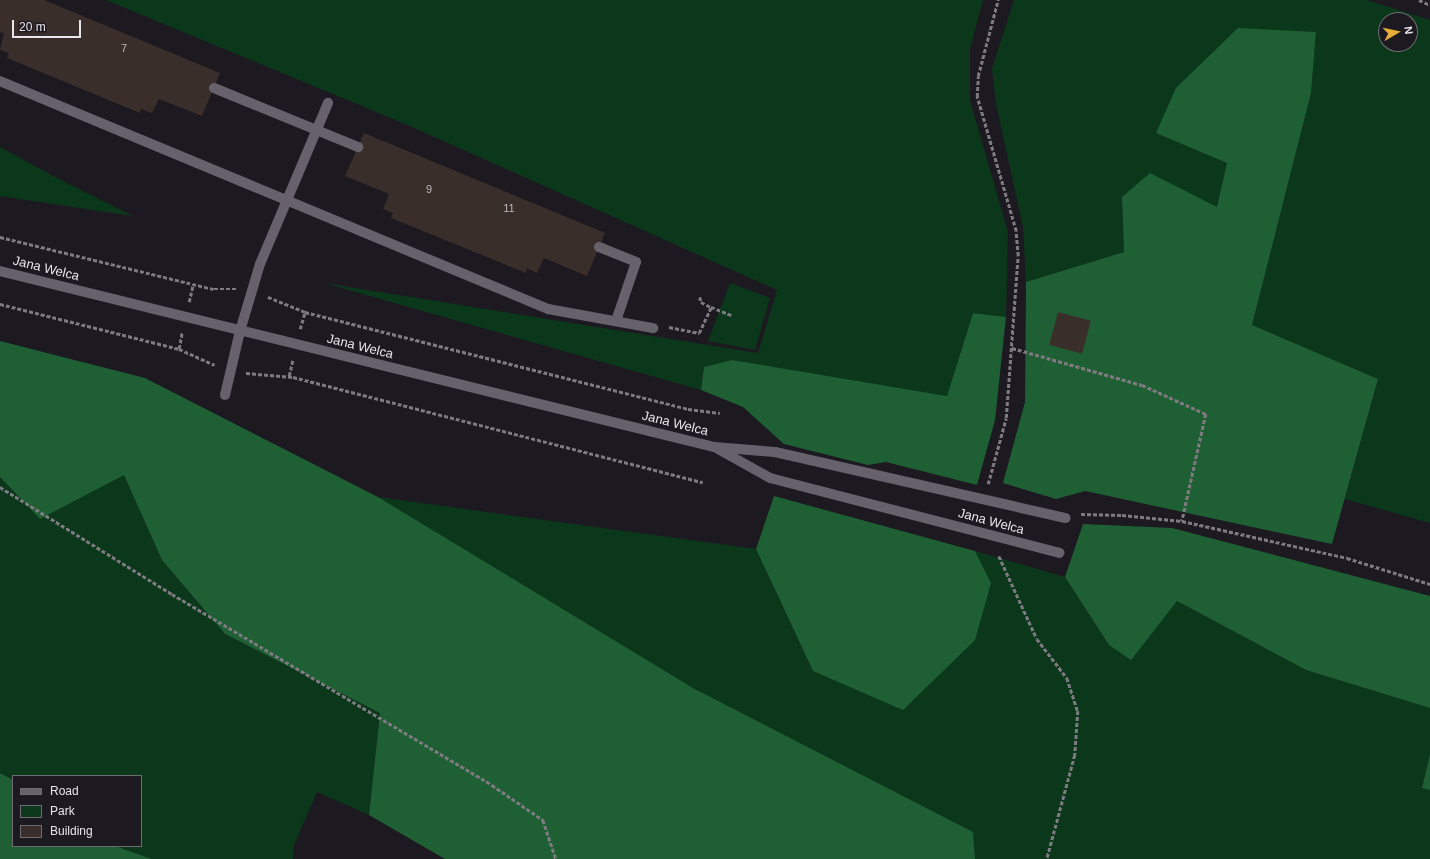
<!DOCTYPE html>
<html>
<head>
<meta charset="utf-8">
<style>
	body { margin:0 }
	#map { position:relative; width:1430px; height:859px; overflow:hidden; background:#1d1921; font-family:Helvetica,sans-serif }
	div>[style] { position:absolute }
	.green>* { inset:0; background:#0b381b }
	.forest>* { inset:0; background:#1f5f34 }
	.building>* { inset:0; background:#392e2a; transform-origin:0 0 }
	.path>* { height:2.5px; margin-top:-1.25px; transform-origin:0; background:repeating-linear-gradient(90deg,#7e7a81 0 4px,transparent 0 6px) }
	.minor>* { height:10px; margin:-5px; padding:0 5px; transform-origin:5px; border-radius:5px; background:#67616c }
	span { translate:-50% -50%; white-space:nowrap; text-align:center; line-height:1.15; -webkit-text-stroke:3px #1d1921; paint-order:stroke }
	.number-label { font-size:11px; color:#bcb7bb }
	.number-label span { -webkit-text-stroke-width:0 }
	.street-label { font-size:13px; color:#e8e5eb }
	.legend { position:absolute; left:12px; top:775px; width:130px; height:72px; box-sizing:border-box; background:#1d1921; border:1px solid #6e6b72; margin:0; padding:5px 7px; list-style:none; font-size:12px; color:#e8e5eb }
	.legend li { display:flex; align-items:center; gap:8px; height:20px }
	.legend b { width:20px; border:1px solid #6e6b72 }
	.north { position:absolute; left:1378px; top:12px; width:40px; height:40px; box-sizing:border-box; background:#1d1921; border:1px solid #6e6b72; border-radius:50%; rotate:81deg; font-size:11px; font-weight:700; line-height:16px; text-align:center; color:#e8e5eb }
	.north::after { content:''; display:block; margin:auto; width:14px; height:18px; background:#e4ad35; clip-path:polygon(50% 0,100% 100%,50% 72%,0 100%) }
	.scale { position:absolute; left:12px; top:20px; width:69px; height:18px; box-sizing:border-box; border:2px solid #e8e5eb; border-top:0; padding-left:5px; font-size:12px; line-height:14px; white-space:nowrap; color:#e8e5eb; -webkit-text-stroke:3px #1d1921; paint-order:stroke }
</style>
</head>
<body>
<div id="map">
	<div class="green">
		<i style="clip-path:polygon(106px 0,983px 0,970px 49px,970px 101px,1008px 232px,1006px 317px,973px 313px,947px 396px,732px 360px,704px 367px,701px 390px,324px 283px,758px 353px,777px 290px,410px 126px)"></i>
		<i style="clip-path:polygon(evenodd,1014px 0,1367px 0,1430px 20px,1430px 523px,1345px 499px,1378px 379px,1252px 325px,1311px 93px,1316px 32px,1156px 133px,1228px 163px,1217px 207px,1122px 197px,1124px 252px,1026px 282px,1023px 227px,996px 104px,992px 69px,1014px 0,1386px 20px,1410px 20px,1410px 44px,1386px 44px,1386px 20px)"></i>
		<i style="clip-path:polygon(0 147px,55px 177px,133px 216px,0 196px)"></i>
		<i style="clip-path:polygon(730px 283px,770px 298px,755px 350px,708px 341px)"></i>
		<i style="clip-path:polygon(124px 474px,162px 560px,225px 634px,380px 713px,369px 815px,317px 792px,294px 845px,293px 859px,152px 859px,115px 846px,141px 846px,141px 776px,13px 776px,13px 780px,0 773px,0 477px,40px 519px)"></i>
		<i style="clip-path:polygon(378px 497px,756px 549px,813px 671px,991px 583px,975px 551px,1065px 577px,1109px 645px,1177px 601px,1306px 670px,1430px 708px,1430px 754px,1422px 788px,1430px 790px,1430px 859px,975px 859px,973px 832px,693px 688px)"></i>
	</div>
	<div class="forest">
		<i style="clip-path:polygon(1238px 28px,1316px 32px,1311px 93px,1252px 325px,1378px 379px,1332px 544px,1085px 491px,1056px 499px,1003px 483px,1025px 402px,1026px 282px,1124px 252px,1122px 197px,1150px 173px,1217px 207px,1227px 163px,1156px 133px,1176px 88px)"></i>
		<i style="clip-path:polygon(973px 313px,1006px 317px,995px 420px,977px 485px,886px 462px,868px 465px,784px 444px,743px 407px,701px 390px,704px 367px,732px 360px,947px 396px)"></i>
		<i style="clip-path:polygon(0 341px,145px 378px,378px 497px,693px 688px,973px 832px,975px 859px,445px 859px,369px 815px,380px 713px,225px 634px,162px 560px,124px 475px,40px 519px,0 477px)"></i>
		<i style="clip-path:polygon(774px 496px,975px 551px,991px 583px,975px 640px,903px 710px,813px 671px,756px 549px)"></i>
		<i style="clip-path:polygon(1083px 524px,1172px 528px,1430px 596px,1430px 708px,1306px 670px,1177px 601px,1131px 660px,1109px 645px,1065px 577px)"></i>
		<i style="clip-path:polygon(1430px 754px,1430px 790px,1422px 788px)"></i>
		<i style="clip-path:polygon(0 773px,13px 780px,13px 846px,115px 846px,152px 859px,0 859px)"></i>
	</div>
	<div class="building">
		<i style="clip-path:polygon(0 0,44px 0,220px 73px,202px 116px,159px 99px,152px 113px,141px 109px,140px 113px,7px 58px,9px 53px,0 50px,4px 34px,0 32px)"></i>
		<i style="clip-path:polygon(364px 133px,605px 233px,587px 276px,544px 258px,537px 273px,527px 268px,526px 273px,391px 218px,393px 213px,383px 209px,389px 194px,345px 176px)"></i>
		<i style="left:1058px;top:312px;width:34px;height:34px;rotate:15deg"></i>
	</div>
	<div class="path">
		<i style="left:1419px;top:0;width:12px;rotate:24deg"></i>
		<i style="left:0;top:237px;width:220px;rotate:13.7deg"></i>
		<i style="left:214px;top:289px;width:22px"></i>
		<i style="left:268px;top:297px;width:40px;rotate:22deg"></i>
		<i style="left:305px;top:312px;width:395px;rotate:14.2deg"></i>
		<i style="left:688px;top:409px;width:32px;rotate:7deg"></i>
		<i style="left:700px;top:297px;width:5px;rotate:79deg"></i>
		<i style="left:701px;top:302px;width:11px;rotate:27deg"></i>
		<i style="left:189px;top:302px;width:17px;rotate:-77deg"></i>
		<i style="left:0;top:304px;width:185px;rotate:14.1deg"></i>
		<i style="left:179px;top:349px;width:39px;rotate:24deg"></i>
		<i style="left:669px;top:327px;width:31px;rotate:11deg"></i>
		<i style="left:699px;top:333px;width:29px;rotate:-65deg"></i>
		<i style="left:711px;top:307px;width:24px;rotate:22deg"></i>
		<i style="left:300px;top:329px;width:18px;rotate:-74deg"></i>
		<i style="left:1012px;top:348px;width:135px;rotate:15.9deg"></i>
		<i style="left:1142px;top:385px;width:70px;rotate:24.4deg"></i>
		<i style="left:1206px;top:414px;width:110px;rotate:102.6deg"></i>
		<i style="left:179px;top:349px;width:17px;rotate:-80deg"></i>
		<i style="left:246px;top:373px;width:47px;rotate:4.9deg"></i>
		<i style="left:293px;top:377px;width:423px;rotate:14.4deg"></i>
		<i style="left:289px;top:376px;width:17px;rotate:-77deg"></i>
		<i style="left:988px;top:484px;width:68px;rotate:-74.7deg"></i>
		<i style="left:1006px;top:418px;width:162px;rotate:-85.8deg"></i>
		<i style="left:1018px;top:256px;width:25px;rotate:-95deg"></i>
		<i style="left:1016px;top:231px;width:140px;rotate:-106.2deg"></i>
		<i style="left:977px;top:97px;width:21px;rotate:-87deg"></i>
		<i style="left:978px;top:76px;width:79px;rotate:-75.3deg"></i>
		<i style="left:0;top:487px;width:203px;rotate:31.9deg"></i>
		<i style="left:172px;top:594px;width:373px;rotate:30.8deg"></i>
		<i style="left:492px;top:785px;width:62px;rotate:34.5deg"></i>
		<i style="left:543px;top:820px;width:41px;rotate:71.6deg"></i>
		<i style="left:1081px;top:514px;width:41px;rotate:1.4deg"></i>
		<i style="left:1122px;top:515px;width:60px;rotate:5.7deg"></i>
		<i style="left:1182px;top:521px;width:169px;rotate:12.6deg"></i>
		<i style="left:1347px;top:558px;width:87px;rotate:17.4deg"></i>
		<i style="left:999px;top:556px;width:91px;rotate:65.4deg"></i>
		<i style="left:1037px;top:639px;width:49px;rotate:52.4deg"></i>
		<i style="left:1067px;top:678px;width:35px;rotate:72deg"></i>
		<i style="left:1078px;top:711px;width:44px;rotate:93.9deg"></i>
		<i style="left:1075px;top:755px;width:108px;rotate:105.1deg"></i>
	</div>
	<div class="minor">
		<i style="left:0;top:81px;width:594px;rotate:22.59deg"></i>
		<i style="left:548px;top:309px;width:107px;rotate:10.3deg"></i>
		<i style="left:214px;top:88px;width:156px;rotate:22.3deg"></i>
		<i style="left:599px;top:247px;width:40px;rotate:22deg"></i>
		<i style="left:636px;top:262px;width:62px;rotate:108.7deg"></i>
		<i style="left:0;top:271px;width:735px;rotate:13.85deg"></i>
		<i style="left:714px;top:447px;width:61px;rotate:4.7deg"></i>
		<i style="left:775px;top:452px;width:298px;rotate:12.8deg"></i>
		<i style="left:225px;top:395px;width:66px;rotate:-76.8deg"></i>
		<i style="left:240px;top:331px;width:70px;rotate:-73.4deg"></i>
		<i style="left:260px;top:264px;width:175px;rotate:-67.1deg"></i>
		<i style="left:718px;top:449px;width:60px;rotate:29.1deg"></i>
		<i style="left:770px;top:478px;width:299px;rotate:14.5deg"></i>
	</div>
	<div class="number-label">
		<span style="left:124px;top:48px">7</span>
		<span style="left:429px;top:189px">9</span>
		<span style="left:509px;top:208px">11</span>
	</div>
	<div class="street-label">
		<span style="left:46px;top:269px;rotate:14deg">Jana Welca</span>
		<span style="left:360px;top:347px;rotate:14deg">Jana Welca</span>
		<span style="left:675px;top:424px;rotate:14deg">Jana Welca</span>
		<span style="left:991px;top:522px;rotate:15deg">Jana Welca</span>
	</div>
	<ul class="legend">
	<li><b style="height:5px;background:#67616c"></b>Road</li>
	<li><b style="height:11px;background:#0b381b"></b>Park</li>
	<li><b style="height:11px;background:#392e2a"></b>Building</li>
	</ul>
	<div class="north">N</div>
	<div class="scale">20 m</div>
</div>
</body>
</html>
